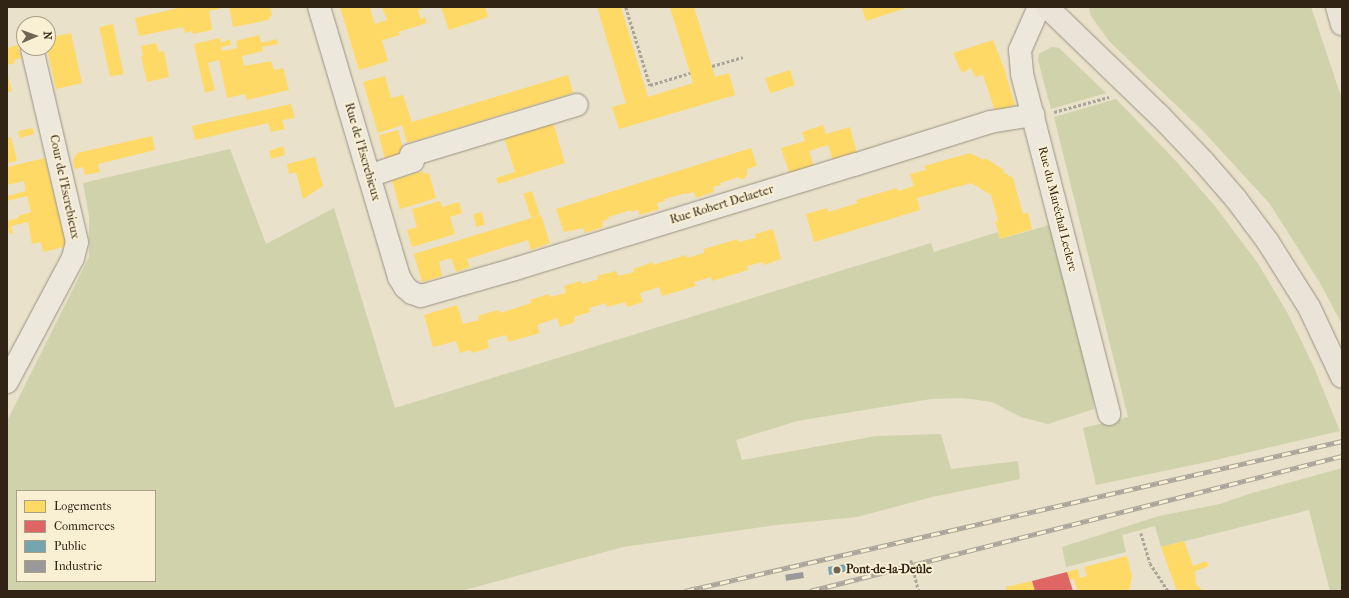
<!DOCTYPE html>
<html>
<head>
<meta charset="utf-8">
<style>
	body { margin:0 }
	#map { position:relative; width:1349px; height:598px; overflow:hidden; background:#e9e1c9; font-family:"IM FELL French Canon",serif }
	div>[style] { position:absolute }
	.green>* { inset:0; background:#cfd2ab }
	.homes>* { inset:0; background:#ffd966; transform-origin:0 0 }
	.shops>* { inset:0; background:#e06666 }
	.public>* { inset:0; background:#76a5af }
	.industry>* { inset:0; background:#999; transform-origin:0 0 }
	.path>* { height:2.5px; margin-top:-1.25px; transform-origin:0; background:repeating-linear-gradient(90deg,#a9a59a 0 3px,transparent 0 5px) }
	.roads { filter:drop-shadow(0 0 1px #999283) drop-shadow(0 0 1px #999283) }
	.minor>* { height:22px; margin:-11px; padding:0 11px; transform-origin:11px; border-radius:11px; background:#ece8dc }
	.major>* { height:22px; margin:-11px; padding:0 11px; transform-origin:11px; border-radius:11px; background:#e9e4d7 }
	.highway>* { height:22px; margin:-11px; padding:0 11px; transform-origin:11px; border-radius:11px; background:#e9e4d7 }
	.rail>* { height:4.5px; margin-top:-2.25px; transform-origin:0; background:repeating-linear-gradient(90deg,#f9efd3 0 9px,#a9a59a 0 18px); box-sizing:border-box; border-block:1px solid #a9a59a }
	.dots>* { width:11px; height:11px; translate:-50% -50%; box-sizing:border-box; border:2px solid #f9efd3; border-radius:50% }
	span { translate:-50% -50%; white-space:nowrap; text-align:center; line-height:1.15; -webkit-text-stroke:4px #f9efd3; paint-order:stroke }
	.street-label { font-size:12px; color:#312415 }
	.poi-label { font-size:12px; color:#312415; font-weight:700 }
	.left { translate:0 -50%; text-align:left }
	.frame { position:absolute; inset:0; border:8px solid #312415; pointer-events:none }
	.legend { position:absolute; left:16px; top:490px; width:140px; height:92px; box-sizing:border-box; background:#f9efd3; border:1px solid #a99e87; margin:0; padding:5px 7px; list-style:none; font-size:12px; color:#312415 }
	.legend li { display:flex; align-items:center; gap:8px; height:20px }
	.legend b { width:20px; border:1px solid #a99e87 }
	.north { position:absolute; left:16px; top:16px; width:40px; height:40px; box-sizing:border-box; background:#f9efd3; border:1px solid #a99e87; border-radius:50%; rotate:88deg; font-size:11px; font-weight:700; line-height:16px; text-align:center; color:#312415 }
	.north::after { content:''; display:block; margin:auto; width:14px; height:18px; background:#716654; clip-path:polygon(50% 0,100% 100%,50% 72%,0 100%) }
</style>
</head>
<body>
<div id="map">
	<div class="green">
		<i style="clip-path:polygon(1089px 7px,1311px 7px,1342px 99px,1342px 324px,1320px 283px,1270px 204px,1202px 130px,1109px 41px,1091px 16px)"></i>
		<i style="clip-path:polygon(1052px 47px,1059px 48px,1106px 93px,1051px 109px,1038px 60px,1039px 54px)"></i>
		<i style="clip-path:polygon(1116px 99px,1174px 159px,1214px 205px,1257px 262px,1287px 312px,1313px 365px,1340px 431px,1207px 462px,1096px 485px,1083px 428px,1128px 417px,1054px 117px)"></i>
		<i style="clip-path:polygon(evenodd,230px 149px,266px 244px,334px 208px,395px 408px,931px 243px,934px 252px,998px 232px,1000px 239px,1053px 224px,1091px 374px,1094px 409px,1048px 424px,1021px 417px,992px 402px,963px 398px,931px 399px,797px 421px,736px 440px,742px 460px,876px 436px,941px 434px,951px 469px,1018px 461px,1020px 479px,932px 497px,857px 517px,776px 525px,623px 547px,461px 591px,7px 591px,7px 421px,89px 257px,89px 216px,83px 183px,230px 149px,17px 491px,155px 491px,155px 581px,17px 581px,17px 491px)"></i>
		<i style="clip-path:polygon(1342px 468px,1342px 591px,1330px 591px,1309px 510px,1161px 547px,1155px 526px,1122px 535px,1126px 552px,1066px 567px,1062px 547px,1159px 516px,1220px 504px,1252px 493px)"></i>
	</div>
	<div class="homes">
		<i style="clip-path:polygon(183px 7px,223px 8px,209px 11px,212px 30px,193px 34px,192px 31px,185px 33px,183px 27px,139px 36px,135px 18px)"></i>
		<i style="clip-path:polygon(229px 7px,270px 7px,272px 15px,268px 20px,233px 27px)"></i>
		<i style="clip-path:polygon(340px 7px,375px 7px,370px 9px,375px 24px,387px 20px,382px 7px,422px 7px,422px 9px,418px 10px,421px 19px,425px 17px,427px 23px,398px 32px,400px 35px,382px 40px,388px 61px,359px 70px)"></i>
		<i style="clip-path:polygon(441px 7px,485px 7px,488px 17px,449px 30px)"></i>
		<i style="clip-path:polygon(597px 7px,621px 7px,648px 97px,693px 83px,670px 7px,694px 7px,715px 77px,729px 73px,735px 95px,619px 129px,612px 107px,626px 103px)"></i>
		<i style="clip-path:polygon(862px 7px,909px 7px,866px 21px)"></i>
		<i style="left:113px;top:24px;width:51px;height:14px;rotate:78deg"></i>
		<i style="clip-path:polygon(71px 33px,82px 83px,56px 89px,47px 48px,48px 48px,48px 38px)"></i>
		<i style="clip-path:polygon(259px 35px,261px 43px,277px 39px,278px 44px,262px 47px,263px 51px,242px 56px,244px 66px,271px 61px,274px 70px,283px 68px,289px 90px,247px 100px,245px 94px,227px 98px,219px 60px,208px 63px,215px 90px,205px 93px,194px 44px,220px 38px,221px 43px,230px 39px,231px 45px,221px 47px,222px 51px,237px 48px,236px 41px)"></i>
		<i style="clip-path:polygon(993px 40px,1004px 68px,1015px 105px,995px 111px,983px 75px,975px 77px,971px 68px,962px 73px,953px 53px)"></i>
		<i style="clip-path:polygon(156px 43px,159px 52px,164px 51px,169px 77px,147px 82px,141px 56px,143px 56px,141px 46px)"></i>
		<i style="clip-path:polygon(18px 45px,21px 58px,14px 60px,15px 63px,7px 65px,7px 48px)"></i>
		<i style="left:790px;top:70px;width:16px;height:26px;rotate:72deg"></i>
		<i style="clip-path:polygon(7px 72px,12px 91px,7px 92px)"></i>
		<i style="clip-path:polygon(568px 75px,573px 93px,407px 143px,402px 125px,378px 133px,363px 82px,385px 76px,391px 98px,403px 95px,412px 122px)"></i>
		<i style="clip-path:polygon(291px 104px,295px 118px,282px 120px,285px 129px,271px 132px,268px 123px,195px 140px,192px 126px)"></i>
		<i style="clip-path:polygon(553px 122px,565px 163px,498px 184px,496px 178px,515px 172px,504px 137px)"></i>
		<i style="clip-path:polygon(823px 125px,826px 134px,850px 127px,857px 154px,833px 161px,828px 145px,809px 151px,814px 167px,790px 175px,781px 148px,805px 141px,802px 132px)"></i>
		<i style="clip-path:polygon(33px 128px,34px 134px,20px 138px,18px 131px)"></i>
		<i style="left:398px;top:130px;width:28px;height:20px;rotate:75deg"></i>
		<i style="clip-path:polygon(152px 136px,155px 150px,98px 164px,100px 172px,85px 175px,83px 167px,75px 169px,73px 160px,77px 153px)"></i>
		<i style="clip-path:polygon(11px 137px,17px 161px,7px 163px,7px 138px)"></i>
		<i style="clip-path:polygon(283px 146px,285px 155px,271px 159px,269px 151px)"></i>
		<i style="clip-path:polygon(751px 148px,757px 166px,747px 169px,747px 175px,744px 179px,740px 179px,739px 177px,720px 183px,721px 185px,713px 187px,714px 192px,696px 198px,694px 192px,687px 194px,686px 193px,664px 199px,665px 201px,657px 203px,659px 209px,640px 215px,638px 210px,631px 212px,631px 210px,608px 217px,609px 219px,602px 221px,603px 227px,585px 233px,583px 228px,564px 232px,556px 209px)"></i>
		<i style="clip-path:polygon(970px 153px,984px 160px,985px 158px,1004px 170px,1003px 172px,1013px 178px,1023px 214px,1028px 212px,1032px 229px,1000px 239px,995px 221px,998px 221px,991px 195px,971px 183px,917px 198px,920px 210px,814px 242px,806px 214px,827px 208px,828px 212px,858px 203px,856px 200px,897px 188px,898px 191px,914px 186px,910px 174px,926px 170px,924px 166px)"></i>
		<i style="clip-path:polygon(315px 157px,323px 186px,303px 199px,296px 172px,289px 174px,287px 164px)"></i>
		<i style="clip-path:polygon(45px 158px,67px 246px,43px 252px,41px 242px,32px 244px,28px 222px,11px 226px,13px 233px,9px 234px,7px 221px,18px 218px,18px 216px,31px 212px,27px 196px,7px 201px,7px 196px,26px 191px,24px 181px,7px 185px,7px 167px)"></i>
		<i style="clip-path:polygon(423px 171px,424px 174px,429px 173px,436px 198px,400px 209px,392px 180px)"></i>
		<i style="left:532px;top:191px;width:25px;height:9px;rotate:72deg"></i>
		<i style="clip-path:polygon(440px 201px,442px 207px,459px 202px,462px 213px,450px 217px,455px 234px,412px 247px,407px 230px,417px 227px,412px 209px)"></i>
		<i style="left:482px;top:212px;width:13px;height:9px;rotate:77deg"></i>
		<i style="clip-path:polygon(541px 215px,550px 243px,531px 250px,528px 240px,467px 259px,470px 267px,456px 272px,451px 258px,439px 262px,442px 276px,422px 282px,414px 254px)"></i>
		<i style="clip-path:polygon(773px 229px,781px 259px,764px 265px,763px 262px,747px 266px,748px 270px,712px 281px,711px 277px,704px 279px,694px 282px,696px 286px,662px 296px,659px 287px,640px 293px,643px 302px,627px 307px,625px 302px,607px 307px,606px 303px,589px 308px,590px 312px,574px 317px,575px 322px,560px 327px,557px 318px,537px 325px,540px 333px,508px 342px,506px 335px,487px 340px,489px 348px,472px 353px,470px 350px,460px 353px,456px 341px,433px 347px,424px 315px,457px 305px,463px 324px,479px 320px,478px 316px,487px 313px,499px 310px,500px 313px,531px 303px,530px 300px,539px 297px,549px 294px,550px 297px,566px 293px,564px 286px,581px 281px,582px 284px,599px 279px,597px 276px,616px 271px,618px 276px,634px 272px,633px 269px,642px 266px,653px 262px,653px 265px,686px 255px,687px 258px,704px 253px,704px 249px,738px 239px,738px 242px,756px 238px,755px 234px)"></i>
		<i style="clip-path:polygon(1184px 541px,1193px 566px,1206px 561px,1209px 566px,1195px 571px,1196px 584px,1203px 591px,1177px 591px,1161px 547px)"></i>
		<i style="clip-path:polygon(1127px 556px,1132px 576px,1129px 591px,1078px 591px,1074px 579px,1069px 580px,1067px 572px,1078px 569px,1080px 578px,1087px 576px,1084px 567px)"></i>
		<i style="clip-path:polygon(1032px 581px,1035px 591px,1007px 591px,1006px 587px)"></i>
	</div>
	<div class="shops">
		<i style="clip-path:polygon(1067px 572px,1073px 591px,1035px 591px,1032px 581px)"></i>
	</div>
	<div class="public">
		<i style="clip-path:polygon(846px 564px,848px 571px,829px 575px,828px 567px)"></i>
	</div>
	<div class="industry">
		<i style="left:803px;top:572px;width:6px;height:18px;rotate:81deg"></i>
	</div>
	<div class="path">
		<i style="left:626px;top:7px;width:82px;rotate:72.9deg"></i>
		<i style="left:650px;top:85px;width:42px;rotate:-16.7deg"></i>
		<i style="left:712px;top:66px;width:32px;rotate:-16deg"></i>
		<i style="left:1054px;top:112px;width:57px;rotate:-15.3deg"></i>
		<i style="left:1141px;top:533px;width:31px;rotate:73deg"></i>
		<i style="left:1150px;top:563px;width:33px;rotate:57deg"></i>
		<i style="left:911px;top:560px;width:32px;rotate:76deg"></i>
	</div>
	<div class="roads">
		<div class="minor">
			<i style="left:319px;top:7px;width:282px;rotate:73.5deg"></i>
			<i style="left:399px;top:277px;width:12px;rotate:59deg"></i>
			<i style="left:405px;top:287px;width:9px;rotate:41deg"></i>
			<i style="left:412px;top:293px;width:9px;rotate:18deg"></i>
			<i style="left:421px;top:296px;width:98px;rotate:-16deg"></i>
			<i style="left:515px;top:269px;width:355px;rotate:-17.1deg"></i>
			<i style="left:854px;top:165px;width:143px;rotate:-17.5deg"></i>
			<i style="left:990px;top:122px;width:44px;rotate:-9.2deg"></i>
			<i style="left:1039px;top:7px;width:47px;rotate:113.8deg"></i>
			<i style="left:1020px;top:50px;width:24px;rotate:85deg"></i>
			<i style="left:1022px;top:74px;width:351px;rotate:75.6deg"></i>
			<i style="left:369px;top:176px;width:46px;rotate:-18.8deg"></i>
			<i style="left:413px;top:161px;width:6px;rotate:-108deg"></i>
			<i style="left:411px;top:155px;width:173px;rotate:-16.8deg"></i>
			<i style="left:7px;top:382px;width:140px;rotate:-62deg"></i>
			<i style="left:73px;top:258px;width:16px;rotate:-76deg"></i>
			<i style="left:77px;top:242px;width:198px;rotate:-103.1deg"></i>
		</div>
		<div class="major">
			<i style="left:1047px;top:7px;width:158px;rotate:44deg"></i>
			<i style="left:1161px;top:117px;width:61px;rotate:46.3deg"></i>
			<i style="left:1203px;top:161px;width:50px;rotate:49deg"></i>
			<i style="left:1236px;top:199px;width:54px;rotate:53.3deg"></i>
			<i style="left:1268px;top:242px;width:77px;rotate:57.8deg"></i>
			<i style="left:1309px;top:307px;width:77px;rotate:64.8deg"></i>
		</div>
		<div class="highway">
			<i style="left:1337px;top:7px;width:18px;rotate:74deg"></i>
		</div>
	</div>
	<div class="rail">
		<i style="left:685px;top:591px;width:674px;rotate:-12.86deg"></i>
		<i style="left:810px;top:591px;width:549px;rotate:-14.24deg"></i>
	</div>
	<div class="dots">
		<i style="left:837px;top:570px;background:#716654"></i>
	</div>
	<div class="street-label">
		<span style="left:362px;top:152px;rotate:74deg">Rue de l'Escrebieux</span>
		<span style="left:64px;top:187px;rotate:78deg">Cour de l'Escrebieux</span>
		<span style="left:722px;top:205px;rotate:-17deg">Rue Robert Delaeter</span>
		<span style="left:1057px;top:209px;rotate:76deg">Rue du Maréchal Leclerc</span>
	</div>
	<div class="poi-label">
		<span class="left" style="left:846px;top:570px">Pont-de-la-Deûle</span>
	</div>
	<div class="frame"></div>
	<ul class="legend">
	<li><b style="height:11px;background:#ffd966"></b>Logements</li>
	<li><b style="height:11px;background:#e06666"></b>Commerces</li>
	<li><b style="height:11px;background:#76a5af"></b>Public</li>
	<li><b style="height:11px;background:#999"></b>Industrie</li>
	</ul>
	<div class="north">N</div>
</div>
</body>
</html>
